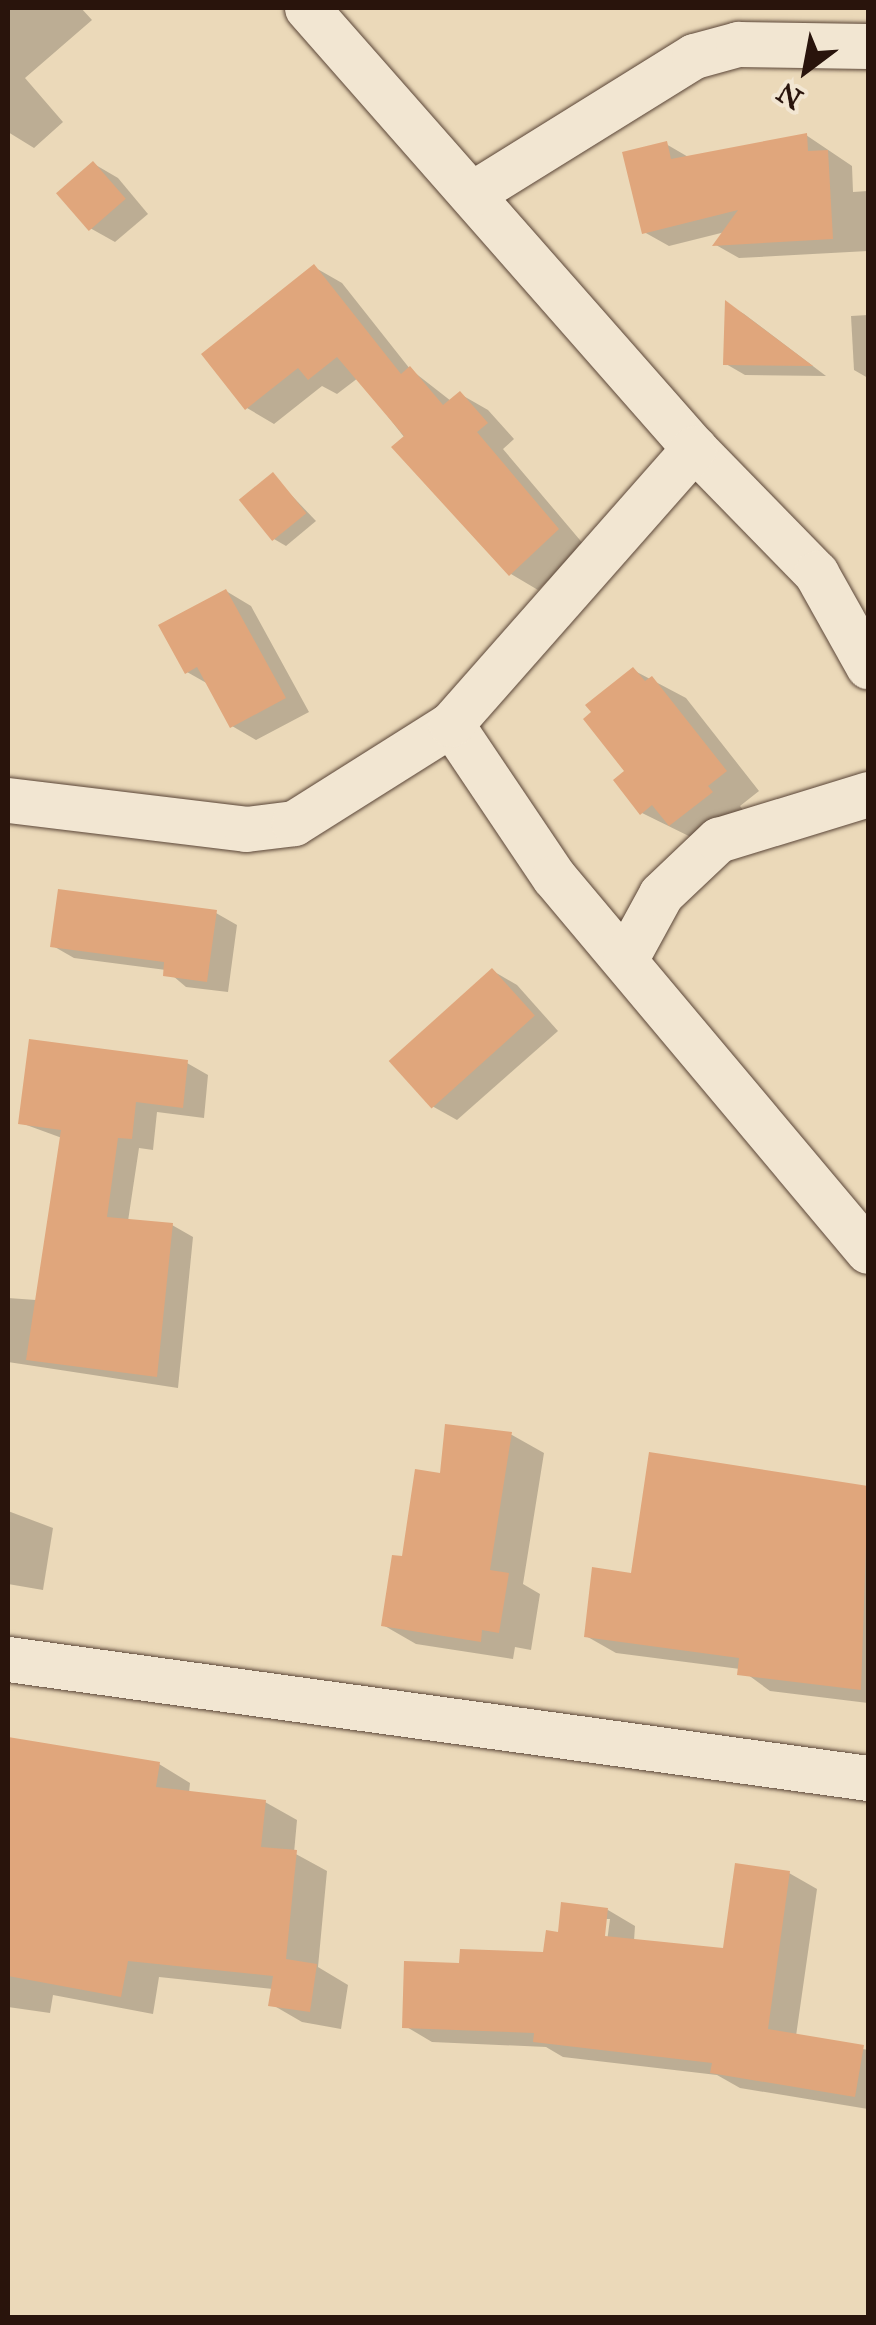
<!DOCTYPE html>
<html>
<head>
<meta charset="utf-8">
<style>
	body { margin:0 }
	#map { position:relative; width:876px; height:2325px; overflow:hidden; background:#ebd9b9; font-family:"IM FELL Great Primer",serif }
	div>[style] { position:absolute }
	.shadow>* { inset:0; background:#0003 }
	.building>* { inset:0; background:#e0a67c; transform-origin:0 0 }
	.roads { filter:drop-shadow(0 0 2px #5a4537) drop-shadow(0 0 2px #5a4537) }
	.minor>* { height:45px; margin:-22.5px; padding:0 22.5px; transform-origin:22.5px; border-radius:22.5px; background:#f2e6d2 }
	span { translate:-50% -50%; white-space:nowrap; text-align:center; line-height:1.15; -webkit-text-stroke:9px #f2e6d2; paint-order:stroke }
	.frame { position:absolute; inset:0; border:10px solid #29140c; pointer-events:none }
	.north { position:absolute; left:756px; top:20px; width:100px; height:100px; -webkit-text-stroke:8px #f2e6d2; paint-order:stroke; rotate:212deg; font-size:28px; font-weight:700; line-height:40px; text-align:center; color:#29140c }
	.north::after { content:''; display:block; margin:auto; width:35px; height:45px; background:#29140c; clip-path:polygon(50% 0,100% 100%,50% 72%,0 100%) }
</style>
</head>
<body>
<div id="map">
	<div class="shadow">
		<i style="clip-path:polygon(8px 8px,81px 8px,92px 20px,25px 78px,63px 122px,34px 148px,8px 132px)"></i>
		<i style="clip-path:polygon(806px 135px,852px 166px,853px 192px,868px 191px,868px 251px,739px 258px,716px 245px,725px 232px,669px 246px,644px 232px,666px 144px,690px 158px)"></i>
		<i style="clip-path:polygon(94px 164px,118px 178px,148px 214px,115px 242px,90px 228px)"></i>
		<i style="clip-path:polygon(314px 267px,342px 283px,410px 369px,451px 401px,460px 394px,488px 410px,514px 439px,503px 449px,585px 546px,538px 590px,511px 574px,358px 378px,337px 394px,322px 386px,274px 424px,247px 408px)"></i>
		<i style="clip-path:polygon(727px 304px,744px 314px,826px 376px,745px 375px,726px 364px)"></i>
		<i style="clip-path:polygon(868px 315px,868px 378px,854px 370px,851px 316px)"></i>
		<i style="clip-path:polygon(273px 476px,316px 521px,286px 546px,274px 539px)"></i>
		<i style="clip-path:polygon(226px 591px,251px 606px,309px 712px,256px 740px,232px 726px,210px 685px,187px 672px)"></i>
		<i style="clip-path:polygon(633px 670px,686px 698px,759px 791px,740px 806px,745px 812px,705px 844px,642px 813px,627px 771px)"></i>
		<i style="clip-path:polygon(216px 913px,237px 925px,228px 992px,186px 987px,166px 970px,74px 958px,53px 946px)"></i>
		<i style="clip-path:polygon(493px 971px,517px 985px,558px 1031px,457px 1120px,432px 1106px)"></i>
		<i style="clip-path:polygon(187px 1063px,208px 1075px,204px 1118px,157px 1112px,153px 1150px,139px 1148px,128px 1221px,172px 1225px,193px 1237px,178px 1388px,8px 1362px,8px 1298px,36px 1300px,62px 1138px,21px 1123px)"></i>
		<i style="clip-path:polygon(447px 1426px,512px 1435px,544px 1453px,523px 1584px,540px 1594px,531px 1650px,515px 1647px,513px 1659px,416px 1644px,383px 1625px,442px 1476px)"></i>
		<i style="clip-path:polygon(651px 1455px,868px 1488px,868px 1703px,770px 1691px,740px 1669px,616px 1653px,586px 1636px,634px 1575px)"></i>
		<i style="clip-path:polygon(8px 1511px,53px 1528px,43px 1590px,8px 1584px)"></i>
		<i style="clip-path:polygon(8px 1739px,159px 1764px,190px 1783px,189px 1793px,265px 1802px,297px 1820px,294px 1853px,327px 1871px,318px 1967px,348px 1985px,341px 2029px,302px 2022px,271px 2004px,273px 1989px,159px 1977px,153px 2014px,53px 1995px,50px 2013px,8px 2007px)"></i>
		<i style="clip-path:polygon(evenodd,789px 1873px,817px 1889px,796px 2036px,868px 2050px,868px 2109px,740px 2088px,717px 2075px,563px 2057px,546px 2047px,432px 2042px,405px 2026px,462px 1965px,545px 1954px,560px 1935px,608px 1910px,635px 1926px,634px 1941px,725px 1951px,789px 1873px,605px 1919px,610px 1919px,606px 1949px,601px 1948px,605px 1919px)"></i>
	</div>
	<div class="building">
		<i style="clip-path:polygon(807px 133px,808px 151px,828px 150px,833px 239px,712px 246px,738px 210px,642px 234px,622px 152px,667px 141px,671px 159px)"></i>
		<i style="left:93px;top:161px;width:50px;height:49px;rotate:49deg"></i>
		<i style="clip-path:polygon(314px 264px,401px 374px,410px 366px,443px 405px,460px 391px,488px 423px,477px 432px,559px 529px,509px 576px,391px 447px,404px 436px,337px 357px,308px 380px,298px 368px,245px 410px,201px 354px)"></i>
		<i style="clip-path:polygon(725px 300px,813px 366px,723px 365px)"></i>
		<i style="left:273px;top:472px;width:53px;height:44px;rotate:51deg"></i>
		<i style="clip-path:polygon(226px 589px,286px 698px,230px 728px,197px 667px,185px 674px,158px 625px)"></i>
		<i style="clip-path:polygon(633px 667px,645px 681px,652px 676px,727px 771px,708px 786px,713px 792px,669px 826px,652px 805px,640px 815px,613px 780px,624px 771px,583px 719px,591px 712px,585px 705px)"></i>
		<i style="clip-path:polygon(58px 889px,217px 910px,207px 982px,163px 976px,164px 962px,50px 947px)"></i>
		<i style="left:492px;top:968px;width:64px;height:139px;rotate:48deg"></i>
		<i style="clip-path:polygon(29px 1039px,188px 1060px,183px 1108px,136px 1102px,132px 1139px,118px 1138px,107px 1217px,173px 1223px,157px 1377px,26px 1360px,61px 1130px,18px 1124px)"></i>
		<i style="clip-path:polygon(445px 1424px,512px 1432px,490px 1570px,509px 1573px,499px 1633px,482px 1630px,481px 1642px,381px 1626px,392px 1555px,402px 1556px,415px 1469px,440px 1473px)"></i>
		<i style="clip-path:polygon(649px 1452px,868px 1486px,861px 1690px,737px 1675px,739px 1658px,584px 1637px,592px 1567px,631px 1573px)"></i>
		<i style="clip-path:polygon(8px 1737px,160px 1762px,156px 1787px,266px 1800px,261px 1847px,297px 1850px,286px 1959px,317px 1964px,310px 2012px,268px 2006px,273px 1976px,128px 1961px,121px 1997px,8px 1976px)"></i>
		<i style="clip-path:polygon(735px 1863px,790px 1871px,768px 2029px,864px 2045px,855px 2097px,710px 2073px,712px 2063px,533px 2042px,534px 2033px,402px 2028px,404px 1961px,459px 1963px,460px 1949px,543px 1952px,546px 1930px,558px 1932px,561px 1902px,608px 1908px,605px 1936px,723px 1948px)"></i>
	</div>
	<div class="roads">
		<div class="minor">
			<i style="left:307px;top:8px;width:586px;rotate:48.67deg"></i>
			<i style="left:694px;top:448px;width:175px;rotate:45.7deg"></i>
			<i style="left:816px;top:573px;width:107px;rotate:60.8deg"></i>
			<i style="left:473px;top:193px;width:260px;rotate:-31.8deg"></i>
			<i style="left:694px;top:56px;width:46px;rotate:-15.3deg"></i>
			<i style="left:738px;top:44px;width:130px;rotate:0.9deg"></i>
			<i style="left:451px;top:724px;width:184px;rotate:56.1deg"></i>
			<i style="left:554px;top:877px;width:488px;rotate:50deg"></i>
			<i style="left:8px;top:800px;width:240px;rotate:6.9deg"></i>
			<i style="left:246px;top:829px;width:48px;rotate:-7.1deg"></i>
			<i style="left:294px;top:823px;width:186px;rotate:-32.2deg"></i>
			<i style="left:451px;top:724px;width:368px;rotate:-48.6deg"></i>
			<i style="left:625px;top:960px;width:75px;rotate:-61.4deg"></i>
			<i style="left:661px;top:894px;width:79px;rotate:-43.5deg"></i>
			<i style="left:718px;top:840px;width:157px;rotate:-17deg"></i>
			<i style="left:8px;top:1659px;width:868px;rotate:7.88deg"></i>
		</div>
	</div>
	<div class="frame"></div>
	<div class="north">N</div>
</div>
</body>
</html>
